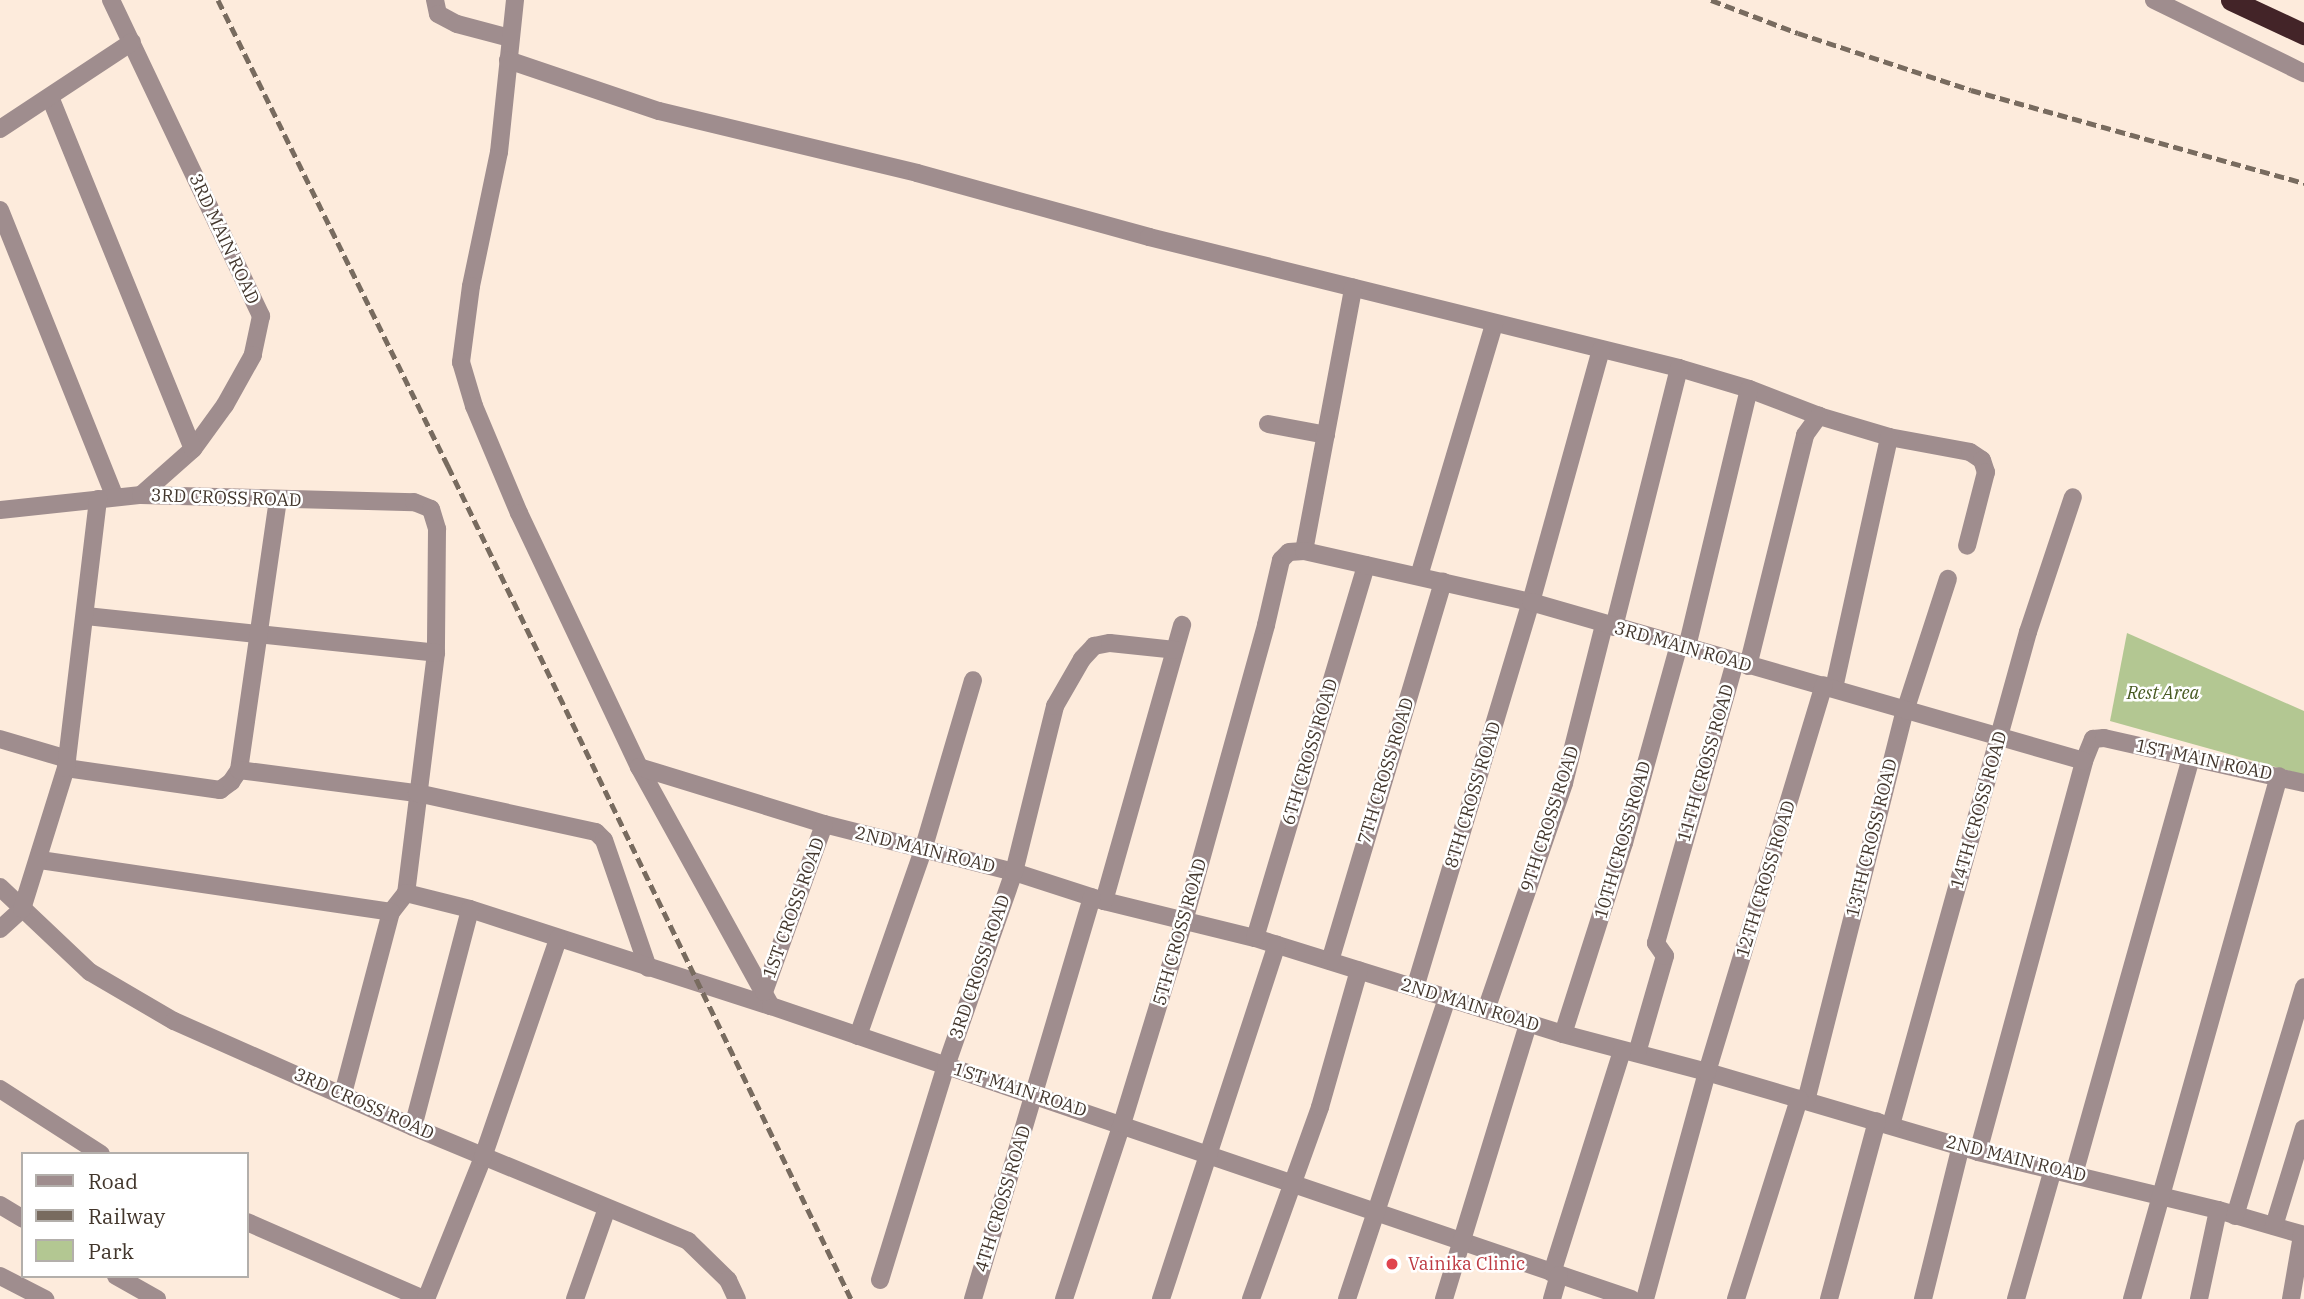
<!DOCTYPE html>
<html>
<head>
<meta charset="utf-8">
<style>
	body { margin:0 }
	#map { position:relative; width:2304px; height:1299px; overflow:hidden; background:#fdebdc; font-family:"IBM Plex Serif",serif }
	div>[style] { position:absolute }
	.green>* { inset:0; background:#b3c792 }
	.minor>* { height:18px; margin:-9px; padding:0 9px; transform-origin:9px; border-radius:9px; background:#9f8d8e }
	.highway>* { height:21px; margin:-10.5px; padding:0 10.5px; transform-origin:10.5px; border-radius:10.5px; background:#432428 }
	.rail>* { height:5px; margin-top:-2.5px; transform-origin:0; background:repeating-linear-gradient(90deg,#786b5f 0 10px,transparent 0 15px) }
	.dots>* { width:19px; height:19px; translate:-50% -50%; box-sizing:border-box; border:4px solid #fff; border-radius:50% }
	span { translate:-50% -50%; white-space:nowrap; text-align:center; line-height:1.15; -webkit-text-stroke:5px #fff; paint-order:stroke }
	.street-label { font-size:18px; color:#42362c }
	.park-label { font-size:18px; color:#475921; font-style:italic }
	.health-label { font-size:18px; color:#be3a42 }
	.left { translate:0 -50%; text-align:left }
	.legend { position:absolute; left:21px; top:1152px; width:228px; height:126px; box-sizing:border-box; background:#fff; border:2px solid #b3afab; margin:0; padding:9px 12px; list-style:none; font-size:21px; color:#42362c }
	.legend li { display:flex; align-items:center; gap:14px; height:35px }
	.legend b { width:35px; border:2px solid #b3afab }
</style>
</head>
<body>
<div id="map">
	<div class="green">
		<i style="clip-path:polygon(2127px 633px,2304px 711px,2304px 775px,2110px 721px)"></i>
	</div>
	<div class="minor">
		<i style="left:111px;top:0;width:350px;rotate:64.6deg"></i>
		<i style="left:261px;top:316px;width:40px;rotate:102deg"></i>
		<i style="left:253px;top:355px;width:57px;rotate:119.2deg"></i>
		<i style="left:225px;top:405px;width:54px;rotate:126deg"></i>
		<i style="left:193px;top:449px;width:69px;rotate:138.5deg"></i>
		<i style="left:435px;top:0;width:14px;rotate:78deg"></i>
		<i style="left:438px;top:14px;width:21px;rotate:28deg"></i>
		<i style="left:457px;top:24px;width:55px;rotate:14.8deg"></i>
		<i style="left:515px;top:0;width:153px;rotate:96deg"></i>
		<i style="left:499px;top:152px;width:137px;rotate:101.8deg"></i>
		<i style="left:471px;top:286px;width:77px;rotate:97.5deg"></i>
		<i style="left:461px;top:362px;width:46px;rotate:73.5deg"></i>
		<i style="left:474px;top:406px;width:116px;rotate:67.2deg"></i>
		<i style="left:519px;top:513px;width:281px;rotate:64.7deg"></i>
		<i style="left:639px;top:767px;width:273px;rotate:61.1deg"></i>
		<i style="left:2154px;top:0;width:167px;rotate:26deg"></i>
		<i style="left:508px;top:60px;width:159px;rotate:18.7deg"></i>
		<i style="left:659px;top:111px;width:265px;rotate:13.5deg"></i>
		<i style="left:917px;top:173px;width:241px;rotate:15.4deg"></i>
		<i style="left:1149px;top:237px;width:546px;rotate:13.88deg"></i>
		<i style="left:1679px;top:368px;width:73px;rotate:16.7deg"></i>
		<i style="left:1749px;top:389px;width:75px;rotate:21.1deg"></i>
		<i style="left:1819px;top:416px;width:73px;rotate:16.7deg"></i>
		<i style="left:1889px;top:437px;width:82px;rotate:10.5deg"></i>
		<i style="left:1970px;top:452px;width:14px;rotate:34deg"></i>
		<i style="left:1982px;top:460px;width:13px;rotate:72deg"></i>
		<i style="left:1986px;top:472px;width:76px;rotate:104.4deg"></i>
		<i style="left:50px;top:97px;width:380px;rotate:67.9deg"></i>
		<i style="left:0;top:129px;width:158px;rotate:-33.4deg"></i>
		<i style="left:0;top:210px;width:309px;rotate:68.2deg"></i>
		<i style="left:1268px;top:424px;width:59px;rotate:10.7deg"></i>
		<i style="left:0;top:510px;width:142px;rotate:-6.1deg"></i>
		<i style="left:141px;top:495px;width:273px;rotate:1.5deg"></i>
		<i style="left:414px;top:502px;width:18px;rotate:22deg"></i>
		<i style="left:431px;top:509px;width:21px;rotate:73deg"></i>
		<i style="left:437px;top:529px;width:124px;rotate:90.5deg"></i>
		<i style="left:436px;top:653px;width:242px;rotate:97.1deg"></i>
		<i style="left:406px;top:893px;width:24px;rotate:128deg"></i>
		<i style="left:391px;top:912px;width:188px;rotate:104.8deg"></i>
		<i style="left:1304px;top:551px;width:268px;rotate:-79.4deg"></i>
		<i style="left:1419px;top:576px;width:263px;rotate:-73.4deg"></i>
		<i style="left:86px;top:616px;width:352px;rotate:6deg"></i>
		<i style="left:1614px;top:627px;width:267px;rotate:-75.9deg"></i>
		<i style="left:1687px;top:647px;width:265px;rotate:-76.5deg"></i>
		<i style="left:1748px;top:666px;width:238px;rotate:-76.1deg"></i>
		<i style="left:1805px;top:435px;width:24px;rotate:-54deg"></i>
		<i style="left:1834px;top:688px;width:257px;rotate:-77.6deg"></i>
		<i style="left:0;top:739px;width:70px;rotate:16.6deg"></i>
		<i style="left:639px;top:767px;width:194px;rotate:17.1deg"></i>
		<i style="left:824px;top:824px;width:196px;rotate:14.2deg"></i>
		<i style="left:1014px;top:872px;width:95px;rotate:17.9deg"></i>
		<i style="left:1104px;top:901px;width:155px;rotate:13.8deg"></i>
		<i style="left:1255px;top:938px;width:323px;rotate:17.3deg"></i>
		<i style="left:1563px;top:1034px;width:149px;rotate:14.8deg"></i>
		<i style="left:1707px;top:1072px;width:283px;rotate:16.4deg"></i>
		<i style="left:1978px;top:1152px;width:247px;rotate:13.6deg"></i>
		<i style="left:2218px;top:1210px;width:90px;rotate:16.2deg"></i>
		<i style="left:66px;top:768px;width:156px;rotate:8.1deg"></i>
		<i style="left:220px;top:790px;width:14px;rotate:-36deg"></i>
		<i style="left:231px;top:782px;width:14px;rotate:-56deg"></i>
		<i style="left:239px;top:770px;width:273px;rotate:-81.8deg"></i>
		<i style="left:239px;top:770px;width:179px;rotate:7.4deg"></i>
		<i style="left:417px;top:793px;width:183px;rotate:12.3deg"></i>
		<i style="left:596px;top:832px;width:11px;rotate:45deg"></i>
		<i style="left:604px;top:840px;width:135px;rotate:71deg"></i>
		<i style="left:40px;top:860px;width:355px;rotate:8.4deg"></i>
		<i style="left:0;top:887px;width:124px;rotate:43.4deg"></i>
		<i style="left:90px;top:972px;width:97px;rotate:30.3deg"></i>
		<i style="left:174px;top:1021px;width:261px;rotate:23.9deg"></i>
		<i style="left:413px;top:1127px;width:298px;rotate:22.5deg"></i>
		<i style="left:688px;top:1241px;width:56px;rotate:44.3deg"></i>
		<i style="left:728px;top:1280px;width:21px;rotate:65deg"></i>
		<i style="left:406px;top:893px;width:66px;rotate:14deg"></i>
		<i style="left:470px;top:909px;width:316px;rotate:17.9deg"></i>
		<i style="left:771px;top:1006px;width:909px;rotate:18.81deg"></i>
		<i style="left:1104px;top:901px;width:287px;rotate:-74.2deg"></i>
		<i style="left:0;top:929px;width:30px;rotate:-42deg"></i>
		<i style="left:22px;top:909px;width:148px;rotate:-72.7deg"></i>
		<i style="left:66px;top:768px;width:271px;rotate:-83.2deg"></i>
		<i style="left:1255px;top:938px;width:389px;rotate:-73.4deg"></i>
		<i style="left:1330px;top:961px;width:396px;rotate:-73.4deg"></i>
		<i style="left:1415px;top:988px;width:403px;rotate:-73.3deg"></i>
		<i style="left:1531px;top:602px;width:262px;rotate:-74.5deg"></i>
		<i style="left:764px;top:992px;width:178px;rotate:-70.3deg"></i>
		<i style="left:1486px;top:1010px;width:240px;rotate:-71deg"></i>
		<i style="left:1564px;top:783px;width:163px;rotate:-75.8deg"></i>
		<i style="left:1563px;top:1034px;width:201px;rotate:-72.3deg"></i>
		<i style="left:1624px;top:843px;width:205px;rotate:-74.5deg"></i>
		<i style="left:858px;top:1036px;width:197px;rotate:-70.7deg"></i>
		<i style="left:923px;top:850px;width:177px;rotate:-73.6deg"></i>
		<i style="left:1637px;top:1053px;width:101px;rotate:-73.9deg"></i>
		<i style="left:1665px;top:956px;width:16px;rotate:-125deg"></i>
		<i style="left:1656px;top:943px;width:292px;rotate:-74.3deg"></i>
		<i style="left:0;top:1089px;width:120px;rotate:32.8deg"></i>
		<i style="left:1806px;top:1101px;width:402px;rotate:-75.8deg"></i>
		<i style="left:1905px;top:711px;width:139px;rotate:-72deg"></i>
		<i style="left:1891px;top:1125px;width:512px;rotate:-74.47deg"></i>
		<i style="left:2028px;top:632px;width:142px;rotate:-71.6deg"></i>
		<i style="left:413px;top:1127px;width:225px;rotate:-75.3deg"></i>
		<i style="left:1978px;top:1152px;width:405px;rotate:-74.8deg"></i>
		<i style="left:2084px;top:761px;width:24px;rotate:-68deg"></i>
		<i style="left:2093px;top:739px;width:11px;rotate:-5deg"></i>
		<i style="left:2104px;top:738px;width:205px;rotate:12.7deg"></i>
		<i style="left:2074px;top:1174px;width:433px;rotate:-74.3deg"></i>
		<i style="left:0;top:1205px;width:27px;rotate:31deg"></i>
		<i style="left:2235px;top:1216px;width:239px;rotate:-73.2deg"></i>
		<i style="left:247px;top:1222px;width:192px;rotate:23.6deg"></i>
		<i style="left:2274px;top:1226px;width:102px;rotate:-73deg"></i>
		<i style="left:1552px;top:1273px;width:233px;rotate:-72.5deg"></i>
		<i style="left:0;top:1276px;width:51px;rotate:27.1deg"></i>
		<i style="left:116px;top:1276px;width:47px;rotate:29.3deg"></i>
		<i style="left:880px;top:1280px;width:224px;rotate:-72.9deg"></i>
		<i style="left:946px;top:1066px;width:206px;rotate:-70.7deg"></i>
		<i style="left:1014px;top:872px;width:171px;rotate:-76.1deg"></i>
		<i style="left:1055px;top:706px;width:54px;rotate:-60.1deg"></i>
		<i style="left:1082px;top:659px;width:18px;rotate:-47deg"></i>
		<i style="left:1094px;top:646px;width:16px;rotate:-11deg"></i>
		<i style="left:1110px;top:643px;width:65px;rotate:6.1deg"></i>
		<i style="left:426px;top:1299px;width:153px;rotate:-68.1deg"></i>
		<i style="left:483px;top:1157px;width:231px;rotate:-71deg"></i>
		<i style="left:575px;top:1299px;width:96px;rotate:-70.6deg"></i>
		<i style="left:973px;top:1299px;width:419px;rotate:-73.5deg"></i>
		<i style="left:1064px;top:1299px;width:184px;rotate:-71.7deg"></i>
		<i style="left:1122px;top:1124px;width:212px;rotate:-73deg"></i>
		<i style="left:1184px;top:921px;width:307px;rotate:-74.5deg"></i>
		<i style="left:1266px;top:625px;width:67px;rotate:-77deg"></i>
		<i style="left:1281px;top:560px;width:11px;rotate:-45deg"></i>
		<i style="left:1289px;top:552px;width:15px;rotate:-4deg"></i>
		<i style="left:1304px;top:551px;width:233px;rotate:12.7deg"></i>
		<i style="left:1531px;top:602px;width:575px;rotate:16.04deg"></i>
		<i style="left:1161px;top:1299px;width:373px;rotate:-71.9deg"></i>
		<i style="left:1251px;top:1299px;width:204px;rotate:-70.2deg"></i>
		<i style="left:1320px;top:1107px;width:142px;rotate:-74.1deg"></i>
		<i style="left:1347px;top:1299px;width:316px;rotate:-71.6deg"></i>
		<i style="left:1444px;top:1299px;width:288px;rotate:-73deg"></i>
		<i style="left:1552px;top:1299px;width:25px;rotate:-74deg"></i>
		<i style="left:1645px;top:1299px;width:235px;rotate:-74.7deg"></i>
		<i style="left:1707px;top:1072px;width:404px;rotate:-73.2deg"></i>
		<i style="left:1736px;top:1299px;width:210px;rotate:-72.5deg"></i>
		<i style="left:1829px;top:1299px;width:184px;rotate:-74.9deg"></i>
		<i style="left:1923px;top:1299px;width:158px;rotate:-76.1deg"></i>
		<i style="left:2016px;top:1299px;width:135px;rotate:-74.1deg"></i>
		<i style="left:2132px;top:1299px;width:543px;rotate:-74.3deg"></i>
		<i style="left:2199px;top:1299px;width:91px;rotate:-77.9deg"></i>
		<i style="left:2291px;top:1299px;width:65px;rotate:-80.2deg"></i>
	</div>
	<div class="highway">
		<i style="left:2231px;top:0;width:81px;rotate:25deg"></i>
	</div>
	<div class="rail">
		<i style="left:218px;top:0;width:520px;rotate:63.73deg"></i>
		<i style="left:448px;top:466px;width:925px;rotate:64.18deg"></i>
		<i style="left:1711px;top:0;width:93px;rotate:20.8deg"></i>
		<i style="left:1798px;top:33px;width:182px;rotate:18.2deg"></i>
		<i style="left:1971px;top:90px;width:346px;rotate:15.6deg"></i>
	</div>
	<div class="dots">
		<i style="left:1392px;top:1264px;background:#e0444e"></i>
	</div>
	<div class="street-label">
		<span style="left:224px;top:239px;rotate:65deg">3RD MAIN ROAD</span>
		<span style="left:226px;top:498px;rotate:2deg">3RD CROSS ROAD</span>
		<span style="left:1683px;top:647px;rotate:16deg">3RD MAIN ROAD</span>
		<span style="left:1310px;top:752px;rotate:-73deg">6TH CROSS ROAD</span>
		<span style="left:2204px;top:760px;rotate:12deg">1ST MAIN ROAD</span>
		<span style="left:1706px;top:763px;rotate:-74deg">11TH CROSS ROAD</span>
		<span style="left:1386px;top:771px;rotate:-73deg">7TH CROSS ROAD</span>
		<span style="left:1473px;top:795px;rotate:-73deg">8TH CROSS ROAD</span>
		<span style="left:1979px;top:810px;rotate:-74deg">14TH CROSS ROAD</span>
		<span style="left:1550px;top:819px;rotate:-72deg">9TH CROSS ROAD</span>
		<span style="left:1872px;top:838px;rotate:-76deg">13TH CROSS ROAD</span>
		<span style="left:1623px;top:840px;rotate:-74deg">10TH CROSS ROAD</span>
		<span style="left:925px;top:850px;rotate:14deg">2ND MAIN ROAD</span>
		<span style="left:1766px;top:879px;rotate:-73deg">12TH CROSS ROAD</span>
		<span style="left:794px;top:908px;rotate:-70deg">1ST CROSS ROAD</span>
		<span style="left:1180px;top:932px;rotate:-74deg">5TH CROSS ROAD</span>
		<span style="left:980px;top:967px;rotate:-71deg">3RD CROSS ROAD</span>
		<span style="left:1470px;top:1005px;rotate:17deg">2ND MAIN ROAD</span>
		<span style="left:1020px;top:1090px;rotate:18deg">1ST MAIN ROAD</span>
		<span style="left:364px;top:1104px;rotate:24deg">3RD CROSS ROAD</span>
		<span style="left:2016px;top:1159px;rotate:14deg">2ND MAIN ROAD</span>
		<span style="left:1003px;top:1199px;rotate:-73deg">4TH CROSS ROAD</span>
	</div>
	<div class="park-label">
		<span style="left:2163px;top:693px">Rest Area</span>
	</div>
	<div class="health-label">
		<span class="left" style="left:1408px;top:1264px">Vainika Clinic</span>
	</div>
	<ul class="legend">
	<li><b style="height:9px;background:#9f8d8e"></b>Road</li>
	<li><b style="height:9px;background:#786b5f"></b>Railway</li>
	<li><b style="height:19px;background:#b3c792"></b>Park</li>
	</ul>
</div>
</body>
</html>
